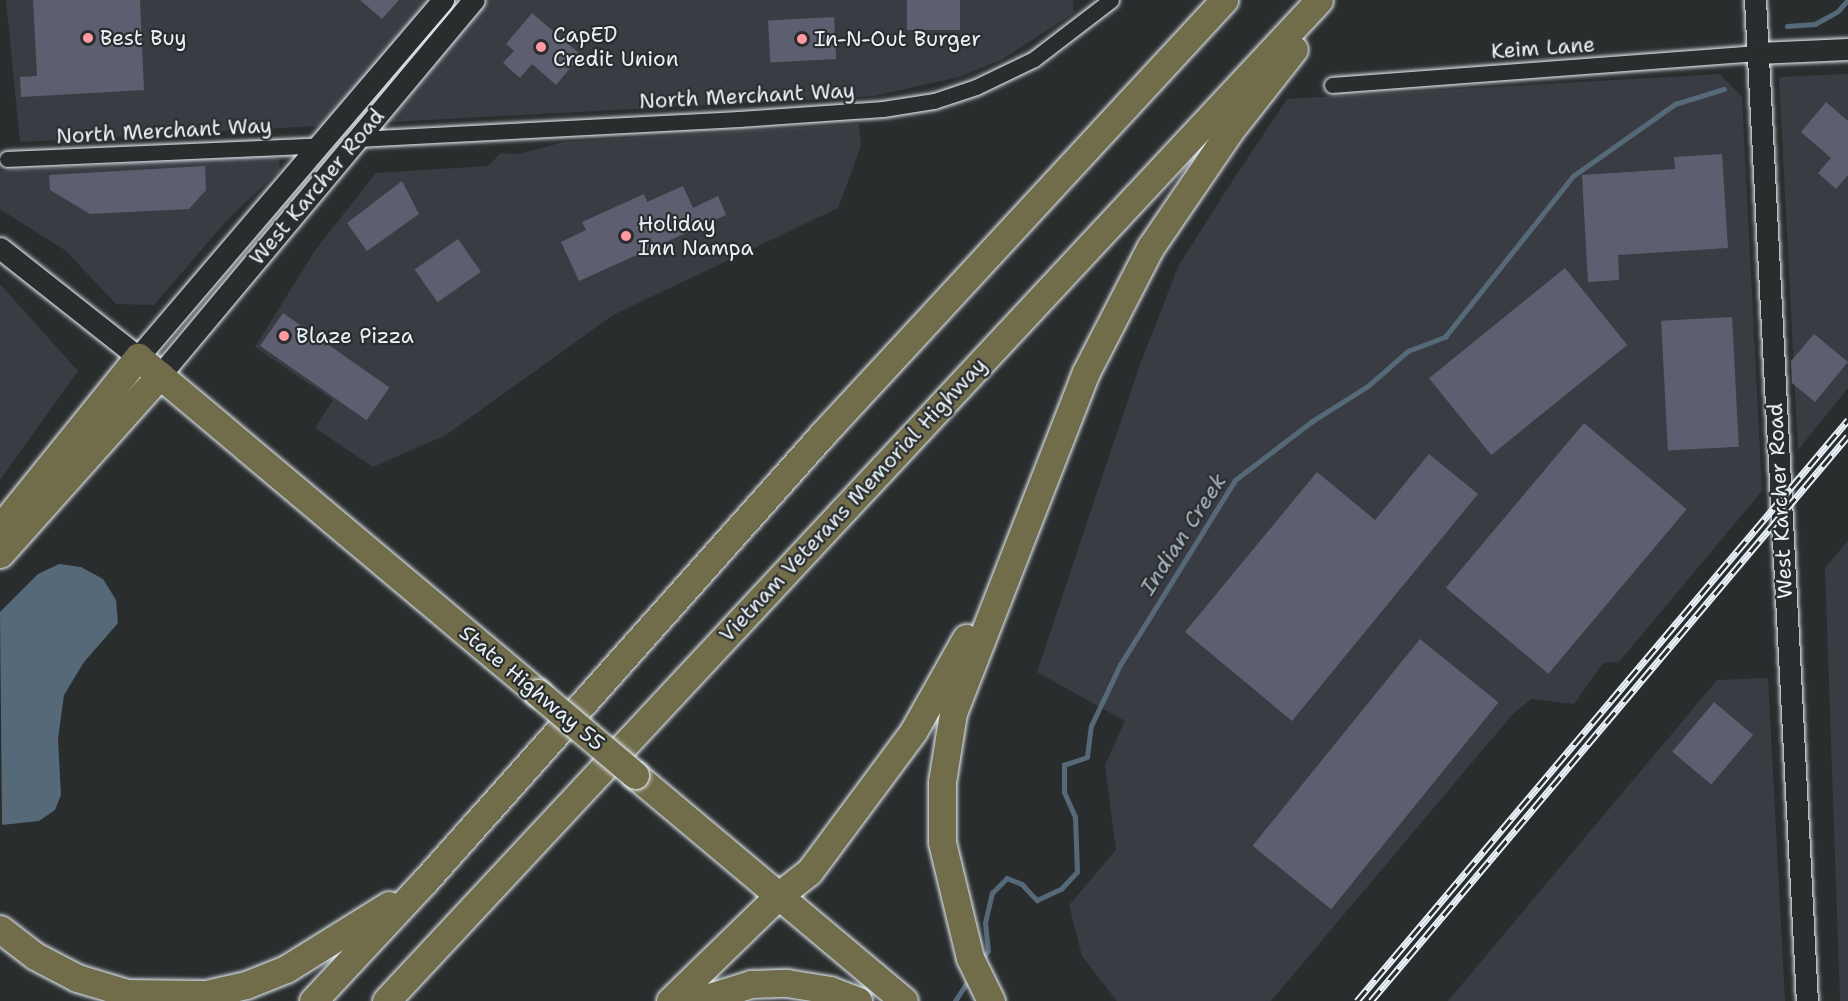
<!DOCTYPE html>
<html>
<head>
<meta charset="utf-8">
<style>
	body { margin:0 }
	#map { position:relative; width:1848px; height:1001px; overflow:hidden; background:#2a2d2e; font-family:"Shantell Sans",sans-serif }
	div>[style] { position:absolute }
	.built>* { inset:0; background:#393c42 }
	.water>* { inset:0; background:#566979 }
	.stream>* { height:4.5px; margin:-2.25px; padding:0 2.25px; transform-origin:2.25px; border-radius:2.25px; background:#566979 }
	.building>* { inset:0; background:#5d5f71; transform-origin:0 0 }
	.roads { filter:drop-shadow(0 0 2px #e8f1f8) drop-shadow(0 0 2px #e8f1f8) }
	.street>* { height:15px; margin:-7.5px; padding:0 7.5px; transform-origin:7.5px; border-radius:7.5px; background:#2a2d2e }
	.secondary>* { height:21px; margin:-10.5px; padding:0 10.5px; transform-origin:10.5px; border-radius:10.5px; background:#2a2d2e }
	.highway>* { height:27px; margin:-13.5px; padding:0 13.5px; transform-origin:13.5px; border-radius:13.5px; background:#716d4b }
	.rail>* { height:7px; margin-top:-3.5px; transform-origin:0; background:repeating-linear-gradient(90deg,#2a2d2e 0 14px,#e8f1f8 0 28px); box-sizing:border-box; border-block:2px solid #e8f1f8 }
	.bridges { filter:drop-shadow(0 0 2px #e8f1f8) drop-shadow(0 0 2px #e8f1f8) }
	.highway-bridge>* { height:27px; margin:-13.5px; padding:0 13.5px; transform-origin:13.5px; border-radius:13.5px; background:#716d4b }
	.dots>* { width:16px; height:16px; translate:-50% -50%; box-sizing:border-box; border:3px solid #2a2d2e; border-radius:50% }
	span { translate:-50% -50%; white-space:nowrap; text-align:center; line-height:1.15; -webkit-text-stroke:4.5px #2a2d2e; paint-order:stroke }
	.poi-label { font-size:21px; color:#e8f1f8 }
	.left { translate:0 -50%; text-align:left }
	.street-label { font-size:21px; color:#e8f1f8 }
	.water-label { font-size:22px; color:#a6b4bf; font-style:italic }
</style>
</head>
<body>
<div id="map">
	<div class="built">
		<i style="clip-path:polygon(6px 0,1073px 0,1074px 13px,1001px 60px,959px 77px,874px 96px,20px 142px)"></i>
		<i style="clip-path:polygon(1720px 74px,1742px 97px,1762px 491px,1619px 662px,1603px 663px,1574px 704px,1531px 699px,1512px 715px,1271px 1001px,1117px 1001px,1082px 956px,1069px 905px,1116px 850px,1105px 765px,1125px 721px,1037px 672px,1139px 367px,1178px 267px,1225px 192px,1287px 99px)"></i>
		<i style="clip-path:polygon(1848px 74px,1848px 388px,1798px 450px,1779px 77px)"></i>
		<i style="clip-path:polygon(859px 124px,861px 146px,838px 208px,613px 315px,446px 435px,373px 467px,315px 428px,333px 400px,255px 347px,316px 249px,376px 173px,488px 166px,501px 153px,518px 154px,564px 142px)"></i>
		<i style="clip-path:polygon(268px 155px,279px 159px,280px 170px,229px 218px,154px 305px,116px 304px,66px 251px,0 209px,0 171px)"></i>
		<i style="clip-path:polygon(0 284px,78px 371px,0 480px)"></i>
		<i style="clip-path:polygon(1848px 541px,1848px 1001px,1840px 1001px,1825px 568px)"></i>
		<i style="clip-path:polygon(1768px 678px,1785px 1001px,1448px 1001px,1717px 680px)"></i>
	</div>
	<div class="water">
		<i style="clip-path:polygon(59px 564px,81px 567px,103px 579px,116px 600px,118px 623px,84px 662px,64px 695px,58px 739px,61px 795px,55px 810px,39px 821px,2px 825px,0 612px,38px 574px)"></i>
	</div>
	<div class="stream">
		<i style="left:1787px;top:26px;width:28px;rotate:-4deg"></i>
		<i style="left:1815px;top:24px;width:26px;rotate:-29deg"></i>
		<i style="left:1838px;top:11px;width:15px;rotate:-48deg"></i>
		<i style="left:981px;top:961px;width:12px;rotate:-55deg"></i>
		<i style="left:988px;top:951px;width:28px;rotate:-96deg"></i>
		<i style="left:985px;top:923px;width:31px;rotate:-77deg"></i>
		<i style="left:992px;top:893px;width:21px;rotate:-45deg"></i>
		<i style="left:1007px;top:878px;width:16px;rotate:22deg"></i>
		<i style="left:1022px;top:884px;width:22px;rotate:47deg"></i>
		<i style="left:1037px;top:900px;width:26px;rotate:-25deg"></i>
		<i style="left:1061px;top:889px;width:23px;rotate:-47deg"></i>
		<i style="left:1077px;top:872px;width:55px;rotate:-92.1deg"></i>
		<i style="left:1075px;top:817px;width:27px;rotate:-114deg"></i>
		<i style="left:1064px;top:792px;width:27px;rotate:-90deg"></i>
		<i style="left:1064px;top:765px;width:24px;rotate:-19deg"></i>
		<i style="left:1087px;top:757px;width:31px;rotate:-83deg"></i>
		<i style="left:1091px;top:726px;width:68px;rotate:-64.6deg"></i>
		<i style="left:1120px;top:665px;width:218px;rotate:-58.1deg"></i>
		<i style="left:1235px;top:480px;width:96px;rotate:-37.3deg"></i>
		<i style="left:1311px;top:422px;width:67px;rotate:-32.3deg"></i>
		<i style="left:1368px;top:386px;width:53px;rotate:-41.2deg"></i>
		<i style="left:1408px;top:351px;width:40px;rotate:-21deg"></i>
		<i style="left:1445px;top:337px;width:206px;rotate:-51.5deg"></i>
		<i style="left:1573px;top:176px;width:125px;rotate:-35.2deg"></i>
		<i style="left:1675px;top:104px;width:51px;rotate:-17deg"></i>
		<i style="left:955px;top:1001px;width:27px;rotate:-57deg"></i>
	</div>
	<div class="building">
		<i style="clip-path:polygon(33px 0,140px 0,144px 90px,21px 97px,20px 77px,37px 76px)"></i>
		<i style="clip-path:polygon(360px 0,399px 0,382px 19px)"></i>
		<i style="left:907px;top:0;width:53px;height:30px"></i>
		<i style="clip-path:polygon(532px 13px,581px 55px,556px 85px,532px 64px,520px 78px,503px 63px,514px 51px,506px 44px)"></i>
		<i style="left:834px;top:17px;width:42px;height:66px;rotate:87deg"></i>
		<i style="clip-path:polygon(1826px 102px,1848px 121px,1848px 175px,1836px 189px,1818px 173px,1831px 158px,1801px 132px)"></i>
		<i style="clip-path:polygon(1722px 154px,1728px 248px,1618px 255px,1619px 280px,1588px 282px,1582px 175px,1675px 169px,1674px 157px)"></i>
		<i style="clip-path:polygon(205px 166px,206px 190px,189px 209px,90px 214px,50px 190px,49px 175px)"></i>
		<i style="clip-path:polygon(402px 181px,419px 214px,367px 251px,347px 223px)"></i>
		<i style="clip-path:polygon(683px 186px,693px 208px,718px 196px,726px 215px,579px 281px,561px 242px,586px 230px,582px 222px,644px 194px,647px 202px)"></i>
		<i style="left:458px;top:239px;width:40px;height:53px;rotate:55deg"></i>
		<i style="left:1565px;top:268px;width:99px;height:175px;rotate:51deg"></i>
		<i style="left:283px;top:313px;width:130px;height:40px;rotate:35deg"></i>
		<i style="left:1732px;top:317px;width:130px;height:71px;rotate:87deg"></i>
		<i style="clip-path:polygon(1814px 334px,1848px 362px,1815px 402px,1792px 383px,1791px 361px)"></i>
		<i style="left:1584px;top:423px;width:134px;height:215px;rotate:40deg"></i>
		<i style="clip-path:polygon(1429px 454px,1478px 494px,1292px 721px,1185px 632px,1317px 472px,1375px 520px)"></i>
		<i style="left:1420px;top:639px;width:101px;height:266px;rotate:39deg"></i>
		<i style="left:1714px;top:702px;width:51px;height:65px;rotate:40deg"></i>
	</div>
	<div class="roads">
		<div class="street">
			<i style="left:1332px;top:85px;width:426px;rotate:-4.3deg"></i>
			<i style="left:357px;top:139px;width:383px;rotate:-3deg"></i>
			<i style="left:739px;top:119px;width:144px;rotate:-4deg"></i>
			<i style="left:883px;top:109px;width:52px;rotate:-8.9deg"></i>
			<i style="left:934px;top:101px;width:44px;rotate:-18.4deg"></i>
			<i style="left:976px;top:87px;width:64px;rotate:-25.8deg"></i>
			<i style="left:1034px;top:59px;width:97px;rotate:-37.5deg"></i>
			<i style="left:7px;top:159px;width:315px;rotate:-2.5deg"></i>
		</div>
		<div class="secondary">
			<i style="left:1755px;top:0;width:1002px;rotate:87.03deg"></i>
			<i style="left:1757px;top:53px;width:91px;rotate:-2.5deg"></i>
			<i style="left:0;top:248px;width:176px;rotate:38.3deg"></i>
			<i style="left:138px;top:357px;width:470px;rotate:-49.5deg"></i>
			<i style="left:160px;top:375px;width:489px;rotate:-50.1deg"></i>
		</div>
		<div class="highway">
			<i style="left:0;top:528px;width:220px;rotate:-51.1deg"></i>
			<i style="left:138px;top:357px;width:522px;rotate:40.03deg"></i>
			<i style="left:0;top:554px;width:240px;rotate:-48.2deg"></i>
			<i style="left:635px;top:775px;width:351px;rotate:40deg"></i>
			<i style="left:0;top:929px;width:44px;rotate:37.6deg"></i>
			<i style="left:35px;top:956px;width:47px;rotate:27.6deg"></i>
			<i style="left:77px;top:978px;width:52px;rotate:16.7deg"></i>
			<i style="left:127px;top:993px;width:79px;rotate:0.7deg"></i>
			<i style="left:206px;top:994px;width:41px;rotate:-12.7deg"></i>
			<i style="left:246px;top:985px;width:43px;rotate:-21.8deg"></i>
			<i style="left:286px;top:969px;width:121px;rotate:-31.9deg"></i>
			<i style="left:313px;top:1001px;width:164px;rotate:-47deg"></i>
			<i style="left:425px;top:881px;width:596px;rotate:-48.33deg"></i>
			<i style="left:821px;top:436px;width:594px;rotate:-47.25deg"></i>
			<i style="left:386px;top:1001px;width:1368px;rotate:-47.01deg"></i>
			<i style="left:670px;top:1001px;width:151px;rotate:-44.2deg"></i>
			<i style="left:778px;top:896px;width:39px;rotate:-38deg"></i>
			<i style="left:809px;top:872px;width:174px;rotate:-53.4deg"></i>
			<i style="left:913px;top:732px;width:108px;rotate:-60.6deg"></i>
			<i style="left:697px;top:1001px;width:57px;rotate:-17.5deg"></i>
			<i style="left:751px;top:984px;width:36px;rotate:-2deg"></i>
			<i style="left:787px;top:983px;width:44px;rotate:9.2deg"></i>
			<i style="left:830px;top:990px;width:30px;rotate:21deg"></i>
			<i style="left:991px;top:1001px;width:48px;rotate:-116deg"></i>
			<i style="left:970px;top:958px;width:119px;rotate:-103.6deg"></i>
			<i style="left:942px;top:842px;width:60px;rotate:-90deg"></i>
			<i style="left:942px;top:782px;width:70px;rotate:-80.9deg"></i>
			<i style="left:953px;top:713px;width:366px;rotate:-68.7deg"></i>
			<i style="left:1086px;top:372px;width:140px;rotate:-62.7deg"></i>
			<i style="left:1150px;top:248px;width:140px;rotate:-55.7deg"></i>
			<i style="left:1229px;top:132px;width:105px;rotate:-51.9deg"></i>
		</div>
	</div>
	<div class="rail">
		<i style="left:1357px;top:1001px;width:761px;rotate:-49.8deg"></i>
		<i style="left:1371px;top:1001px;width:739px;rotate:-49.83deg"></i>
	</div>
	<div class="bridges">
		<div class="highway-bridge">
			<i style="left:538px;top:693px;width:127px;rotate:40.2deg"></i>
		</div>
	</div>
	<div class="dots">
		<i style="left:88px;top:38px;background:#ff9aa2"></i>
		<i style="left:802px;top:39px;background:#ff9aa2"></i>
		<i style="left:541px;top:47px;background:#ff9aa2"></i>
		<i style="left:626px;top:236px;background:#ff9aa2"></i>
		<i style="left:284px;top:336px;background:#ff9aa2"></i>
	</div>
	<div class="poi-label">
		<span class="left" style="left:553px;top:47px">CapED<br>Credit Union</span>
		<span class="left" style="left:100px;top:38px">Best Buy</span>
		<span class="left" style="left:814px;top:39px">In-N-Out Burger</span>
		<span class="left" style="left:638px;top:236px">Holiday<br>Inn Nampa</span>
		<span class="left" style="left:296px;top:336px">Blaze Pizza</span>
	</div>
	<div class="street-label">
		<span style="left:1543px;top:48px;rotate:-4deg">Keim Lane</span>
		<span style="left:747px;top:96px;rotate:-3deg">North Merchant Way</span>
		<span style="left:164px;top:131px;rotate:-3deg">North Merchant Way</span>
		<span style="left:317px;top:187px;rotate:-50deg">West Karcher Road</span>
		<span style="left:853px;top:500px;rotate:-47deg">Vietnam Veterans Memorial Highway</span>
		<span style="left:1780px;top:501px;rotate:-93deg">West Karcher Road</span>
		<span style="left:532px;top:688px;rotate:40deg">State Highway 55</span>
	</div>
	<div class="water-label">
		<span style="left:1183px;top:534px;rotate:-57deg">Indian Creek</span>
	</div>
</div>
</body>
</html>
